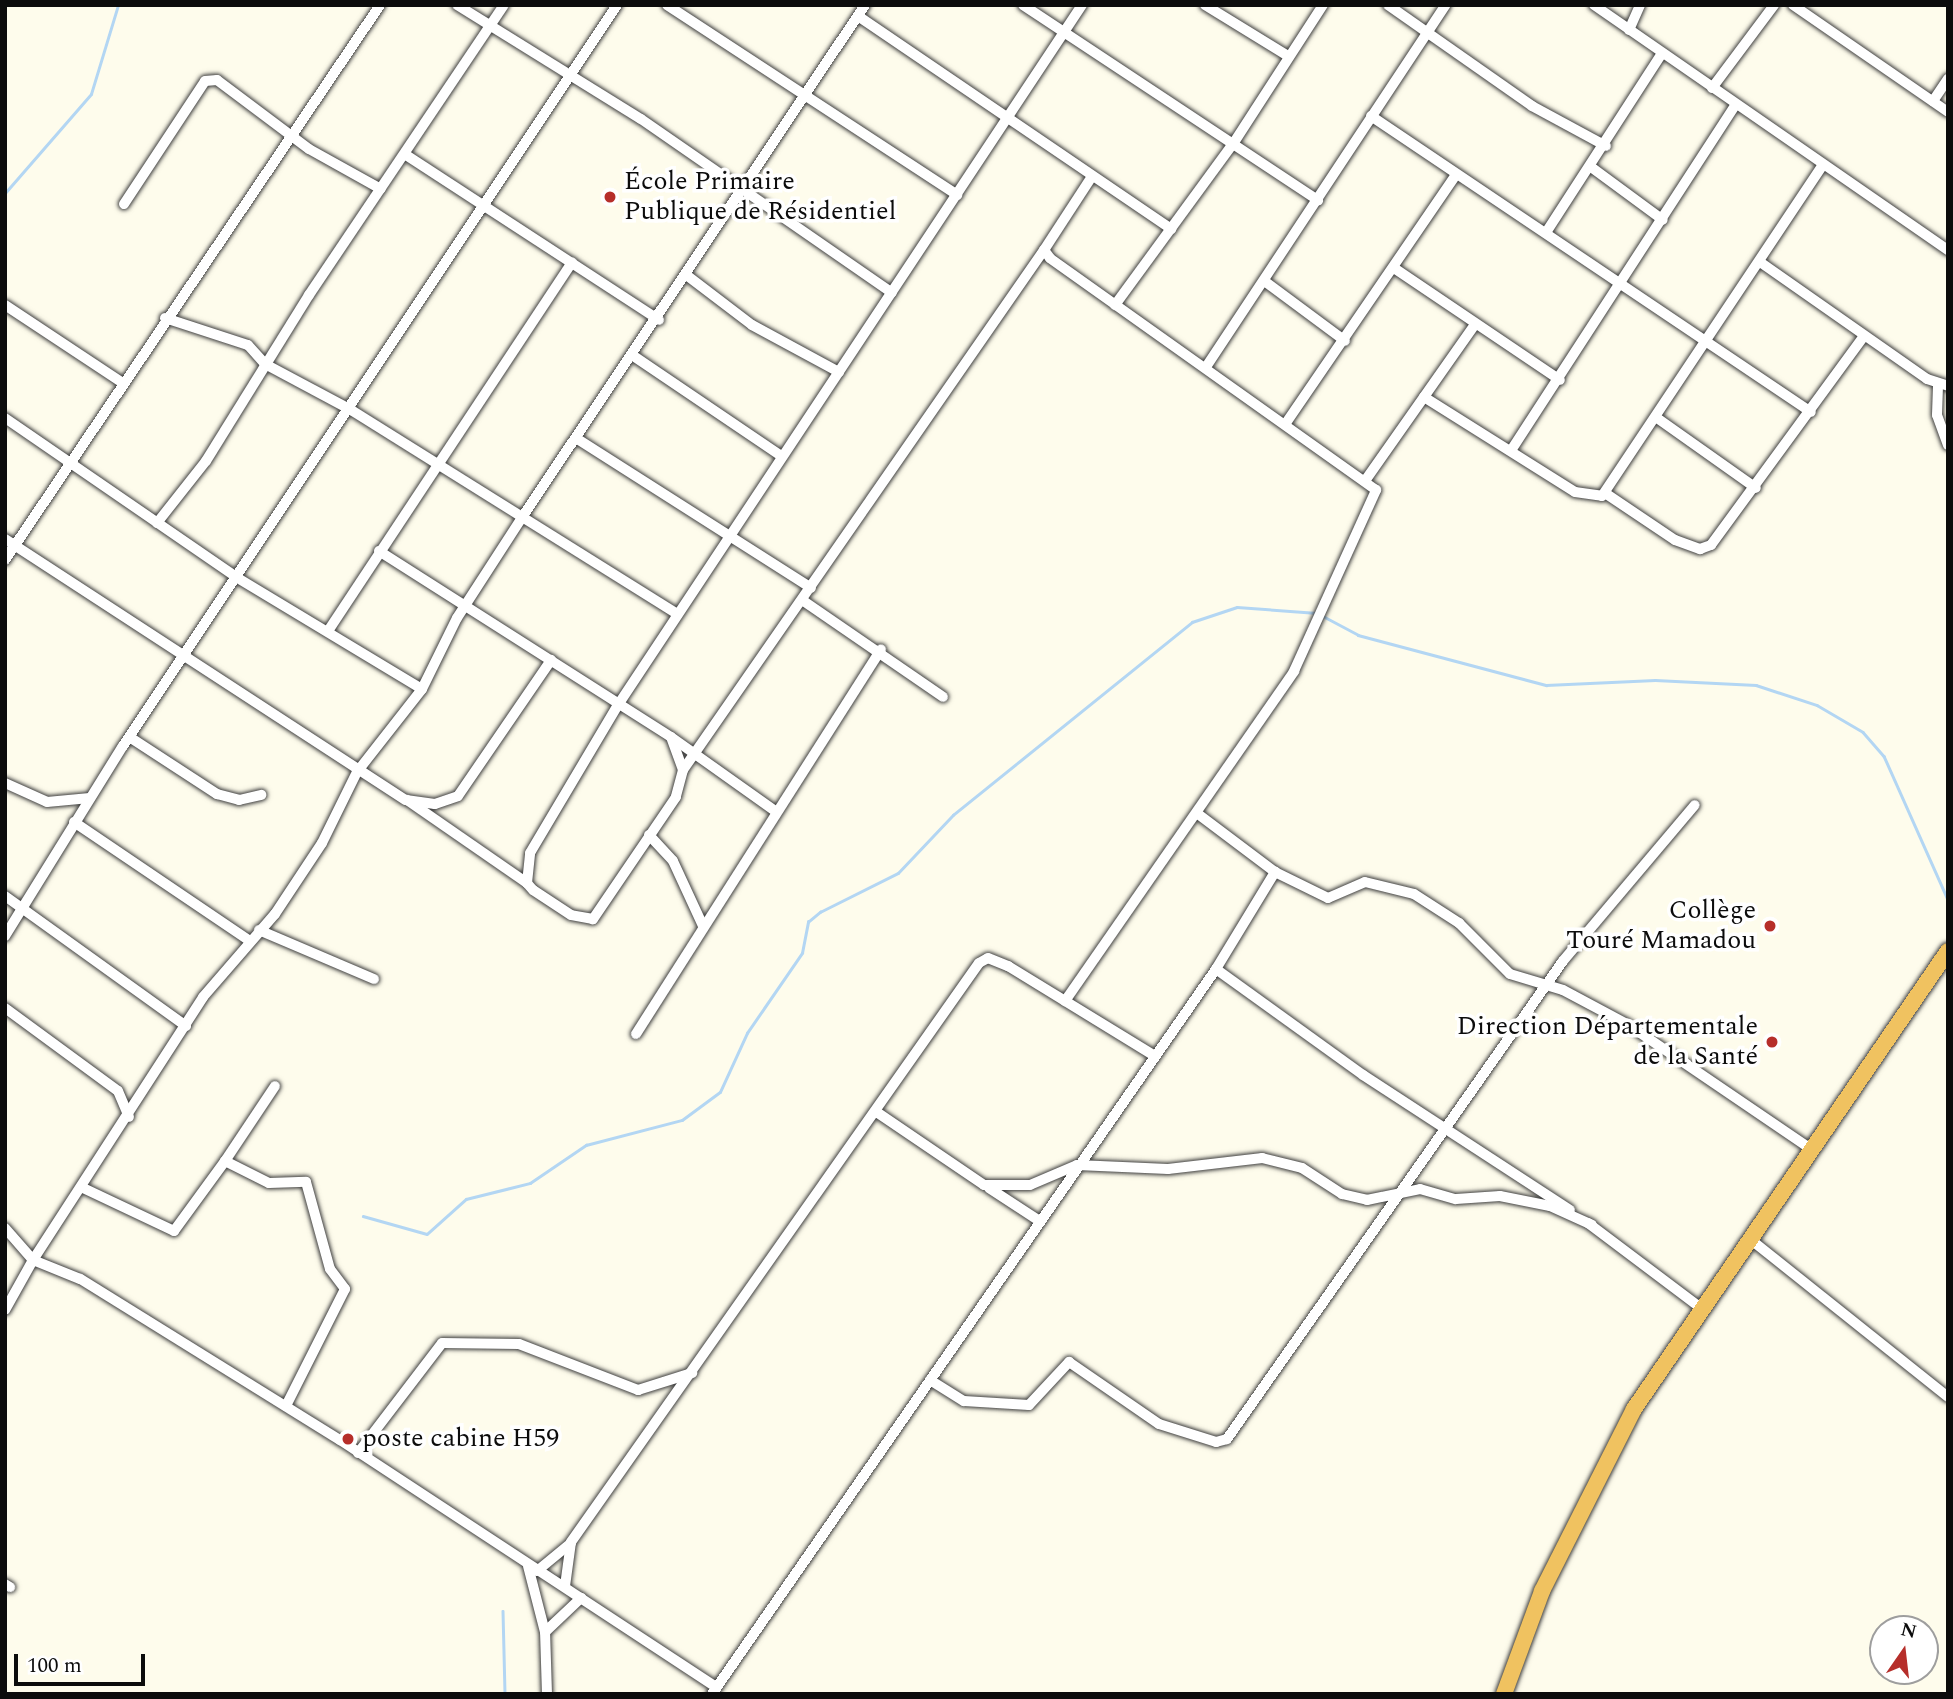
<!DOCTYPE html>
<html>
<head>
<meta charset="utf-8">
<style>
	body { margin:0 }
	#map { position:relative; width:1953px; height:1699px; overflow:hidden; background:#fefcec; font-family:Spectral,serif }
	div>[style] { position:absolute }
	.stream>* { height:2.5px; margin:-1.25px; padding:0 1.25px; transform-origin:1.25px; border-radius:1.25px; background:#b3d6f3 }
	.roads { filter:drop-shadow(0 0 2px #3f3f3f) drop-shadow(0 0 2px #3f3f3f) }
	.minor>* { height:10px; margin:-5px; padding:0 5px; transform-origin:5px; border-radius:5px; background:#fff }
	.trunk>* { height:16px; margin:-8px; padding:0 8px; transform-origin:8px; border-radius:8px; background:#f0c260 }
	.dots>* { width:19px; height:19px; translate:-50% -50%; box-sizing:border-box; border:4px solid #fff; border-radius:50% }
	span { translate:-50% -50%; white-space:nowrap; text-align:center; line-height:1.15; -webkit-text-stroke:7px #fff; paint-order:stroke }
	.poi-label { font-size:26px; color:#0c0c0c }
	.left { translate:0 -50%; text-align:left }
	.right { translate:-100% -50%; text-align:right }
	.frame { position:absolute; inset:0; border:7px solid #0c0c0c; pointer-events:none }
	.north { position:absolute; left:1869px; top:1615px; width:70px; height:70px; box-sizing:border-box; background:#fff; border:2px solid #9e9e9e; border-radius:50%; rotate:14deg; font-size:19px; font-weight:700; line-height:28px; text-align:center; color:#0c0c0c }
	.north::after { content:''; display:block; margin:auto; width:24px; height:32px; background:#b62e2a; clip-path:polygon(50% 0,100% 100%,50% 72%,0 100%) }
	.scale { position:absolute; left:14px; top:1654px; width:131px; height:32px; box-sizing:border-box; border:4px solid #0c0c0c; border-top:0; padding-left:9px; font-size:21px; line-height:24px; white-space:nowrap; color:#0c0c0c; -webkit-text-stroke:5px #fff; paint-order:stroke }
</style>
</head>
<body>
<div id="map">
	<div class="stream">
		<i style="left:5px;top:193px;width:131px;rotate:-49deg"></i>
		<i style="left:91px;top:94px;width:93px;rotate:-73.1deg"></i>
		<i style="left:1323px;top:616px;width:40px;rotate:28deg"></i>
		<i style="left:1358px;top:635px;width:195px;rotate:14.9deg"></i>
		<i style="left:1546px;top:685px;width:109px;rotate:-2.6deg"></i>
		<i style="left:1655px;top:680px;width:101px;rotate:2.8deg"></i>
		<i style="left:1756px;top:685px;width:64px;rotate:18.2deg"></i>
		<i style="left:1817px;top:705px;width:53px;rotate:30.4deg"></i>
		<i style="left:1863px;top:732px;width:32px;rotate:49deg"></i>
		<i style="left:1884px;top:756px;width:158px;rotate:66deg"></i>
		<i style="left:363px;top:1216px;width:66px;rotate:15.7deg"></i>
		<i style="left:427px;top:1234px;width:52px;rotate:-41.9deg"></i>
		<i style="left:466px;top:1199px;width:66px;rotate:-14deg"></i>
		<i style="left:530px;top:1183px;width:68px;rotate:-34.2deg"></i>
		<i style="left:586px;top:1145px;width:99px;rotate:-14.6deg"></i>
		<i style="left:682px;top:1120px;width:47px;rotate:-36.4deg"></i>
		<i style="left:720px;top:1092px;width:65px;rotate:-65.4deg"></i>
		<i style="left:747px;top:1033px;width:97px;rotate:-55.5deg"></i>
		<i style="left:802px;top:953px;width:32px;rotate:-79deg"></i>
		<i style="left:808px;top:922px;width:16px;rotate:-40deg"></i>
		<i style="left:820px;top:912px;width:87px;rotate:-26.6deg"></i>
		<i style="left:898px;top:873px;width:80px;rotate:-46.5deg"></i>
		<i style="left:953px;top:815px;width:307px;rotate:-38.9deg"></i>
		<i style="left:1192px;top:622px;width:47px;rotate:-18.4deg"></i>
		<i style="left:1237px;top:607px;width:80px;rotate:4.3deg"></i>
		<i style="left:503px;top:1611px;width:83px;rotate:88.6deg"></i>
	</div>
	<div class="roads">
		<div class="minor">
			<i style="left:457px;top:5px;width:216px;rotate:31.8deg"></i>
			<i style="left:641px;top:119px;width:305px;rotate:34.7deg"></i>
			<i style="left:667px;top:5px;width:347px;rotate:33.2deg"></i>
			<i style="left:1023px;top:5px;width:354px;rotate:33.5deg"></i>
			<i style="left:1205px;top:5px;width:97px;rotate:31.6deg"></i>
			<i style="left:1388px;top:5px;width:176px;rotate:35deg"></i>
			<i style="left:1532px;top:106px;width:84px;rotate:28.4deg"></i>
			<i style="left:1594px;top:5px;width:431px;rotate:34.7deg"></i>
			<i style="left:1793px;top:5px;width:188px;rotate:34.6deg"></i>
			<i style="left:858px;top:16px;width:379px;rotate:34.2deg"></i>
			<i style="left:1629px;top:30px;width:27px;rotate:-66deg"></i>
			<i style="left:1712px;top:88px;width:104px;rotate:-53.2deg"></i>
			<i style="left:1933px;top:101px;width:27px;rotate:-56deg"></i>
			<i style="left:1371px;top:116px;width:530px;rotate:33.93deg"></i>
			<i style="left:406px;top:155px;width:302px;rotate:33.1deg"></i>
			<i style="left:1591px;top:167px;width:89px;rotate:36.4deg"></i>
			<i style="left:124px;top:204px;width:147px;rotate:-56.6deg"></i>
			<i style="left:205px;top:81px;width:12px;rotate:-5deg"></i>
			<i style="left:217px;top:80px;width:115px;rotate:36.9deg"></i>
			<i style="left:309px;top:149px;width:82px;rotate:29.1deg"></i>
			<i style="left:1547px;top:231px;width:212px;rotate:-57.1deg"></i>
			<i style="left:1760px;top:262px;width:204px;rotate:35deg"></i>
			<i style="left:1927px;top:379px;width:22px;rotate:18deg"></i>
			<i style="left:1394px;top:268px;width:200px;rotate:34deg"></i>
			<i style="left:689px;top:277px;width:79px;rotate:37.3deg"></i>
			<i style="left:752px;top:325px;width:99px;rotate:28.4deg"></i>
			<i style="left:1267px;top:283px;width:97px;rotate:36.6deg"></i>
			<i style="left:5px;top:305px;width:141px;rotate:33.5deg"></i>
			<i style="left:1115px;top:305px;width:200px;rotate:-53.8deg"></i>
			<i style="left:1233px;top:144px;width:166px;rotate:-57.1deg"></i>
			<i style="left:165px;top:318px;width:87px;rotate:18deg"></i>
			<i style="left:248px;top:345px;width:25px;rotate:48deg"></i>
			<i style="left:265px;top:364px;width:98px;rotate:28.1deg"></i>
			<i style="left:351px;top:410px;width:385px;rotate:32deg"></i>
			<i style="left:635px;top:357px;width:176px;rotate:34.1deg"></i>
			<i style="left:1206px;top:367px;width:434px;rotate:-56.5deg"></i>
			<i style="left:1938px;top:386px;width:29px;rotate:92deg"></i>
			<i style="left:1937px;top:415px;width:32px;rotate:70deg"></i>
			<i style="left:1424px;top:397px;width:178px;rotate:32.2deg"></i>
			<i style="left:1575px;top:492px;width:27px;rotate:8deg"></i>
			<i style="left:1602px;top:496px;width:398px;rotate:-56.3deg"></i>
			<i style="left:5px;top:418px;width:280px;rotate:34.5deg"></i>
			<i style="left:236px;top:577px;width:217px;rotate:31.1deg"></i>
			<i style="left:1657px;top:418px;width:121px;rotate:35.3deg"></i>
			<i style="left:1286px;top:423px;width:301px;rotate:-55.6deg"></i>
			<i style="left:579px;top:440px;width:275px;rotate:32.5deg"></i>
			<i style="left:1512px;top:449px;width:410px;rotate:-57deg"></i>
			<i style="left:1367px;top:478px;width:186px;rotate:-54.9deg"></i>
			<i style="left:1605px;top:493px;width:84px;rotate:33.9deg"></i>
			<i style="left:1675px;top:540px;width:27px;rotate:20deg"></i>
			<i style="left:1700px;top:549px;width:12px;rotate:-20deg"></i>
			<i style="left:1711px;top:545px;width:259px;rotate:-53.8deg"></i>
			<i style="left:157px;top:523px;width:79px;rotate:-51.7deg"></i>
			<i style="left:206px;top:461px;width:195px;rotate:-58.2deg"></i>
			<i style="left:309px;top:295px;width:349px;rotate:-56.1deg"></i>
			<i style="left:5px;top:539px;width:478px;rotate:33.1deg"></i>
			<i style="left:406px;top:800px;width:29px;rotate:8deg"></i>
			<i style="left:435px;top:804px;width:24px;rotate:-19deg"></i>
			<i style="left:458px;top:796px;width:165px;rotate:-55.6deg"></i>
			<i style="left:379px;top:551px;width:346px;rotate:32.5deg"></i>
			<i style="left:671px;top:737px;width:128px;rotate:35.4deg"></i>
			<i style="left:5px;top:560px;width:670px;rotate:-55.95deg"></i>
			<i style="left:802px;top:600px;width:171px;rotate:34.5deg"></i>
			<i style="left:328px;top:631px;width:442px;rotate:-56.5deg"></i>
			<i style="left:671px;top:737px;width:35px;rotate:70deg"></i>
			<i style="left:683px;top:770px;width:28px;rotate:105deg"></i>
			<i style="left:676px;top:797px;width:148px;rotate:124.2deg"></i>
			<i style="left:593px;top:919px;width:22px;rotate:-170deg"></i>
			<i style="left:571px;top:915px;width:45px;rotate:-146.7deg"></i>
			<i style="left:533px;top:890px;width:9px;rotate:-131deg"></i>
			<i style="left:527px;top:883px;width:30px;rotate:-84deg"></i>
			<i style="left:530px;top:853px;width:172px;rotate:-59.3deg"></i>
			<i style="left:618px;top:705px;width:840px;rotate:-56.46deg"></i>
			<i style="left:131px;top:738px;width:103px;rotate:33.1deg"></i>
			<i style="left:217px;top:794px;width:23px;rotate:15deg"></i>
			<i style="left:239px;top:800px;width:23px;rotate:-13deg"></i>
			<i style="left:683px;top:770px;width:633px;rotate:-55.23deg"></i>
			<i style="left:5px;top:783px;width:46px;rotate:24.3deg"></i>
			<i style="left:47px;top:802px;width:43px;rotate:-5.3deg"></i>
			<i style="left:407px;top:800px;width:146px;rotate:34.7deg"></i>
			<i style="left:74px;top:822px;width:210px;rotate:34.1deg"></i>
			<i style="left:649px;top:835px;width:35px;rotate:47deg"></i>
			<i style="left:673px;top:861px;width:72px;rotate:65.2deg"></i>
			<i style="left:1275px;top:872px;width:59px;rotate:26.1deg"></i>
			<i style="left:1328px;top:898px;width:40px;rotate:-23.4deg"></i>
			<i style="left:1365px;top:882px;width:50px;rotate:13.8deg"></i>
			<i style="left:1414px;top:894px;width:54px;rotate:32.8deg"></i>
			<i style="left:1459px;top:923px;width:72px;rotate:45deg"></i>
			<i style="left:1510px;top:974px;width:55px;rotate:16.8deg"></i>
			<i style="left:1563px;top:990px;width:72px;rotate:28deg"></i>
			<i style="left:1627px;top:1024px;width:222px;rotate:34.2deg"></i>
			<i style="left:5px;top:896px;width:223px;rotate:35.7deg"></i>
			<i style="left:259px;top:930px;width:125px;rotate:23.1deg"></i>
			<i style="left:5px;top:936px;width:224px;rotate:-58.2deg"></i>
			<i style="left:123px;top:746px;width:891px;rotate:-56.31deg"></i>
			<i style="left:1216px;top:969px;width:181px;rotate:35.8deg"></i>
			<i style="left:1363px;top:1075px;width:247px;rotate:33.1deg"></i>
			<i style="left:1065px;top:1001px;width:402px;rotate:-55.2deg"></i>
			<i style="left:1294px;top:671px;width:199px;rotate:-65.6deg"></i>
			<i style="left:1376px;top:490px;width:400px;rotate:-144.6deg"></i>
			<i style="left:1050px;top:258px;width:10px;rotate:-127deg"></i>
			<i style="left:1044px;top:250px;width:86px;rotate:-56.9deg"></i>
			<i style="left:5px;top:1008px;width:140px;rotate:36.3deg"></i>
			<i style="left:118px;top:1091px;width:28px;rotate:67deg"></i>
			<i style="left:636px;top:1034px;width:456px;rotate:-57.5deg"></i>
			<i style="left:878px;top:1113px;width:128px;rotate:34.2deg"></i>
			<i style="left:984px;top:1185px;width:46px"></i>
			<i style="left:1030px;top:1185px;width:51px;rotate:-23.1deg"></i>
			<i style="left:1077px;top:1165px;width:91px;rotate:2.5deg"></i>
			<i style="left:1168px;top:1169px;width:95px;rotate:-6.7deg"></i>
			<i style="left:1262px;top:1158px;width:41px;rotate:14deg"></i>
			<i style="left:1302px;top:1168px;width:48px;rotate:33deg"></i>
			<i style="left:1342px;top:1194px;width:26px;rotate:13deg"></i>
			<i style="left:1367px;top:1200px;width:54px;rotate:-11.7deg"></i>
			<i style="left:1420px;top:1189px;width:37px;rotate:16deg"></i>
			<i style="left:1456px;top:1199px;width:44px;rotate:-3.9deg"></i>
			<i style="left:1500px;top:1196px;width:51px;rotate:11.3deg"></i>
			<i style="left:1550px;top:1206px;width:46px;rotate:24.3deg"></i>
			<i style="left:225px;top:1161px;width:90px;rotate:-56.3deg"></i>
			<i style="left:81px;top:1187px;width:103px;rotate:25.3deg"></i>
			<i style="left:174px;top:1231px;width:87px;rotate:-53.9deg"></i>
			<i style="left:225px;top:1161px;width:49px;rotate:26.6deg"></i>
			<i style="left:269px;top:1183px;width:37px;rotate:-2deg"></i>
			<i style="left:306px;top:1182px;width:90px;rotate:74.6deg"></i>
			<i style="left:330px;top:1269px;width:25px;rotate:53deg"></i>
			<i style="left:345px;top:1289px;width:131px;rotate:116.8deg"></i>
			<i style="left:989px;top:1188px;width:59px;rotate:33.1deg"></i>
			<i style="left:1588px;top:1223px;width:143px;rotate:37deg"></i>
			<i style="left:5px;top:1228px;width:43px;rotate:48.8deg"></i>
			<i style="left:33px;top:1260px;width:57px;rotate:119.2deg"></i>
			<i style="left:1750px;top:1239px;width:253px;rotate:38.6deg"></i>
			<i style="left:930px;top:1380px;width:40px;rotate:32deg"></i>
			<i style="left:964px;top:1401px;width:65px;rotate:3.5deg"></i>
			<i style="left:1029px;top:1405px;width:59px;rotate:-47.1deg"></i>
			<i style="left:1069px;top:1362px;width:109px;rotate:34.6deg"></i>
			<i style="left:1159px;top:1424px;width:60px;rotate:17.5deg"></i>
			<i style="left:1216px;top:1442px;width:11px;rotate:-15deg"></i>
			<i style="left:1227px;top:1439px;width:584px;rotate:-54.9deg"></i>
			<i style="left:1563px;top:961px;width:204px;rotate:-49.8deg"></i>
			<i style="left:358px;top:1453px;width:138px;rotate:-52.6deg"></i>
			<i style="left:442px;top:1343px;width:77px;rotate:0.7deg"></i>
			<i style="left:519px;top:1344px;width:128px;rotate:21.1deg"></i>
			<i style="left:638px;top:1390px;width:57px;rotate:-17.5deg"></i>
			<i style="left:528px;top:1566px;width:68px;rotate:75.6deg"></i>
			<i style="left:537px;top:1571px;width:44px;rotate:-39.5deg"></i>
			<i style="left:5px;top:1584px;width:6px;rotate:31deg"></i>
			<i style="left:565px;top:1586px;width:44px;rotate:-82.2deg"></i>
			<i style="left:571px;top:1542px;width:708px;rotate:-54.83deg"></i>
			<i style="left:979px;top:963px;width:10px;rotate:-29deg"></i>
			<i style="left:988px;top:958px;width:22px;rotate:22deg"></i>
			<i style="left:1008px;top:966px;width:172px;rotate:31.5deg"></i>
			<i style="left:716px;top:1687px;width:450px;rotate:-146.7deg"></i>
			<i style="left:340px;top:1440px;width:306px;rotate:-148.2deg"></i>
			<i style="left:80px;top:1279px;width:51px;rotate:-158deg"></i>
			<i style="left:33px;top:1260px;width:313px;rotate:-57.1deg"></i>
			<i style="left:203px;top:997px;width:110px;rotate:-49.1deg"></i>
			<i style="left:275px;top:914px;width:85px;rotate:-56.5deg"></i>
			<i style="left:322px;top:843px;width:79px;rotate:-63.8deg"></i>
			<i style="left:357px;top:772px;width:105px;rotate:-51.9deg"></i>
			<i style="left:422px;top:689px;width:79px;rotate:-63.8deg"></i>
			<i style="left:457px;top:618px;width:121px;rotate:-57.1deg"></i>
			<i style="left:523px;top:516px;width:615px;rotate:-56.21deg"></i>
			<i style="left:547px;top:1694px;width:62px;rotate:-91.8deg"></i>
			<i style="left:545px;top:1632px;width:50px;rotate:-43.4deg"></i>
			<i style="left:712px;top:1694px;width:883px;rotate:-55.19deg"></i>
			<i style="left:1216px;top:969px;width:114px;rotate:-58.7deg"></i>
			<i style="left:1275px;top:872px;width:96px;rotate:-143deg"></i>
		</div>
		<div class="trunk">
			<i style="left:1504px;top:1694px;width:110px;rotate:-69.7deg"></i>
			<i style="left:1542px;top:1591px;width:204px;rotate:-63.2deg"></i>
			<i style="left:1634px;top:1409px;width:555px;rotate:-55.57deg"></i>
		</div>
	</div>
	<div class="dots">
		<i style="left:610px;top:197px;background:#b62e2a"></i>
		<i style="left:1770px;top:926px;background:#b62e2a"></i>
		<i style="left:1772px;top:1042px;background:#b62e2a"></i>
		<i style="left:348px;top:1439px;background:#b62e2a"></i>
	</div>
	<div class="poi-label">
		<span class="left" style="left:624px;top:197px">École Primaire<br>Publique de Résidentiel</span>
		<span class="right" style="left:1756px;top:926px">Collège<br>Touré Mamadou</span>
		<span class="right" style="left:1758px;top:1042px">Direction Départementale<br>de la Santé</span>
		<span class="left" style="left:362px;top:1439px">poste cabine H59</span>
	</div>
	<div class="frame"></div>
	<div class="north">N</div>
	<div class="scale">100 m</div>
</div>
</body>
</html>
